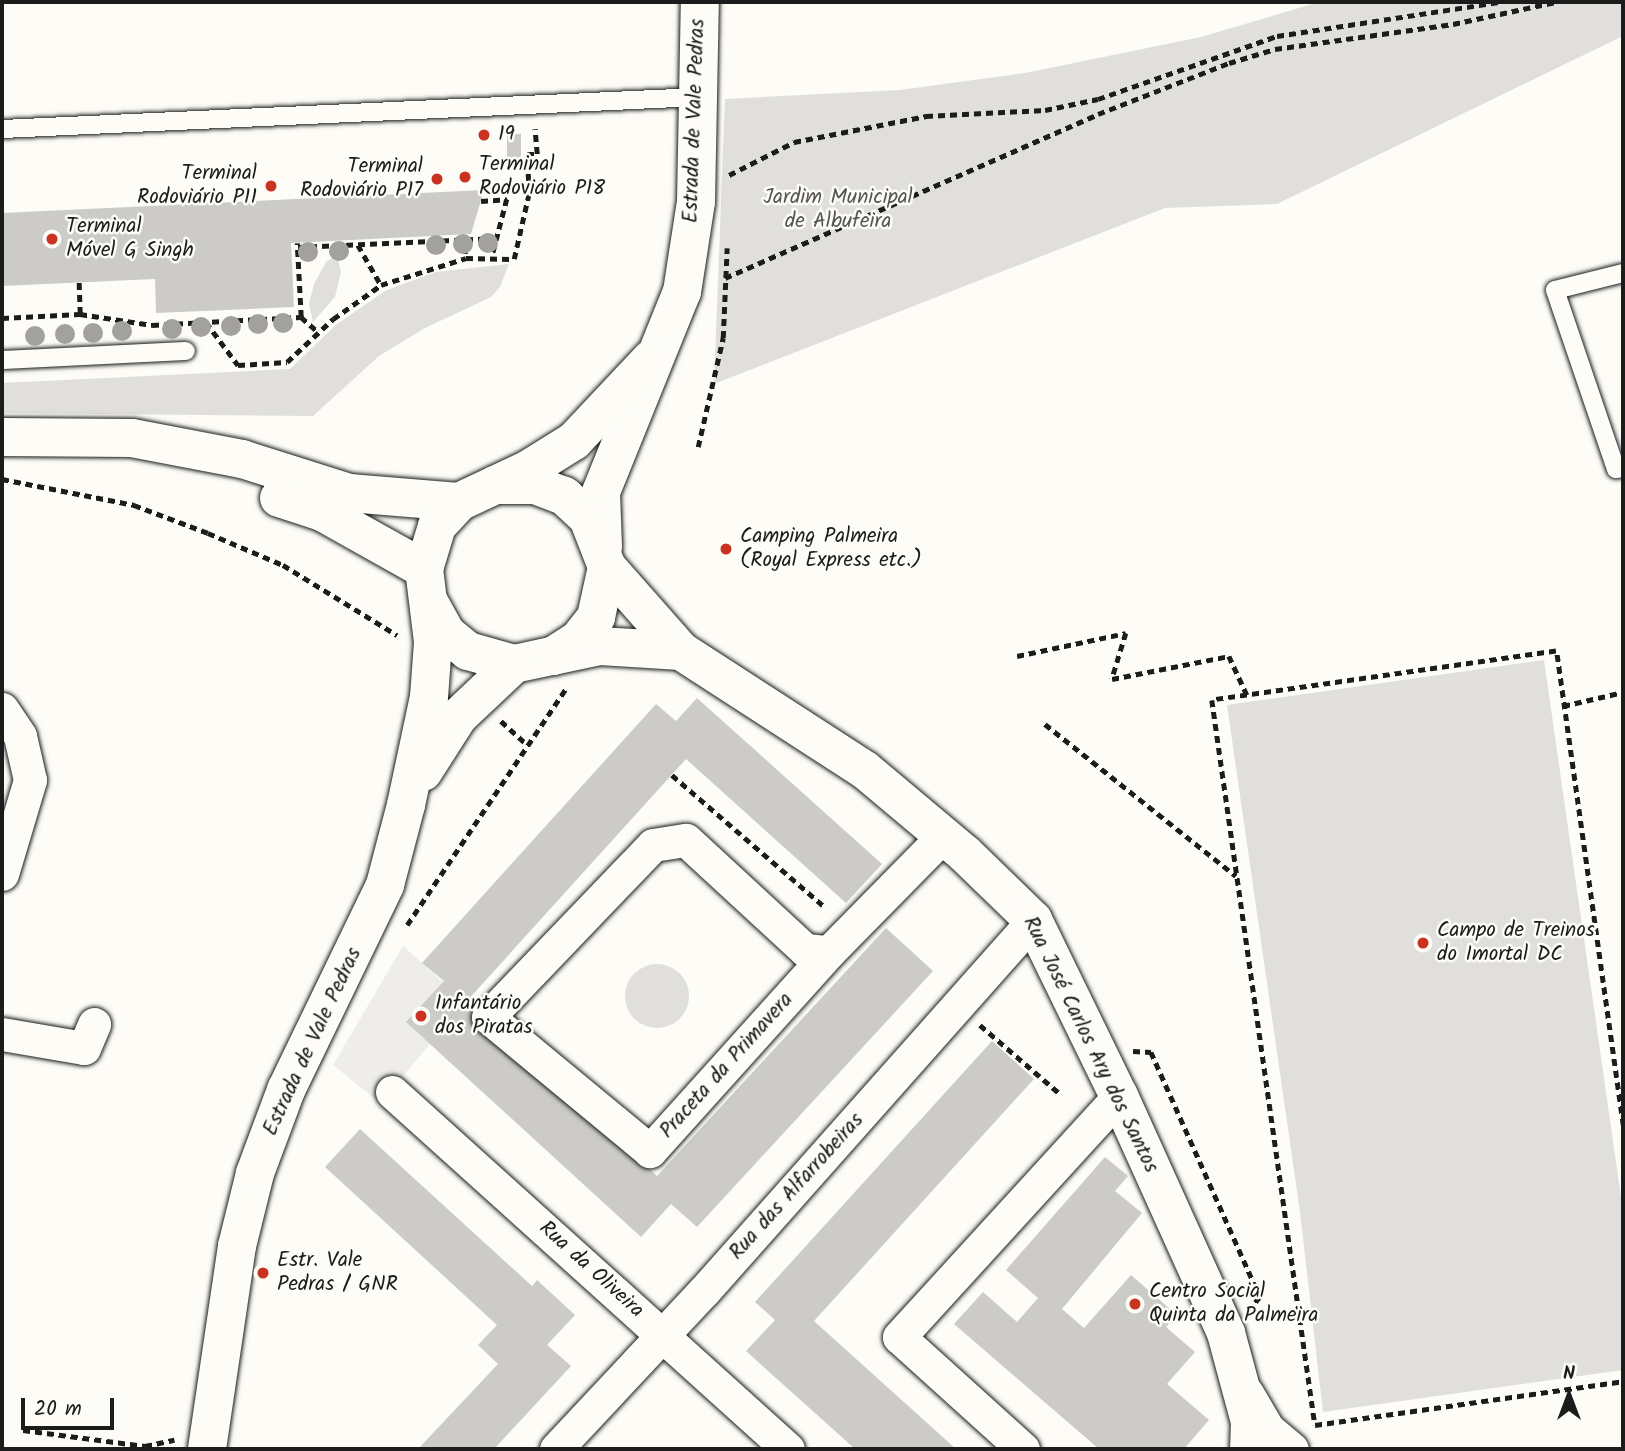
<!DOCTYPE html>
<html>
<head>
<meta charset="utf-8">
<style>
	body { margin:0 }
	#map { position:relative; width:1625px; height:1451px; overflow:hidden; background:#fdfcf7; font-family:Kalam,sans-serif }
	div>[style] { position:absolute }
	.built>* { inset:0; background:#eeede9 }
	.green>* { inset:0; background:#e0dfdb }
	.round { border-radius:50% }
	.building>* { inset:0; background:#cccbc8; transform-origin:0 0 }
	.path>* { height:4.5px; margin-top:-2.25px; transform-origin:0; background:repeating-linear-gradient(90deg,#1c1c1c 0 7px,transparent 0 12px) }
	.roads { filter:drop-shadow(0 0 2px #1c1c1c) drop-shadow(0 0 2px #1c1c1c) }
	.service>* { height:18px; margin:-9px; padding:0 9px; transform-origin:9px; border-radius:9px; background:#fdfcf7 }
	.minor>* { height:33px; margin:-16.5px; padding:0 16.5px; transform-origin:16.5px; border-radius:16.5px; background:#fdfcf7 }
	.tertiary>* { height:38px; margin:-19px; padding:0 19px; transform-origin:19px; border-radius:19px; background:#fdfcf7 }
	.secondary>* { height:38px; margin:-19px; padding:0 19px; transform-origin:19px; border-radius:19px; background:#fdfcf7 }
	.trees>* { width:20px; height:20px; margin:-10px; border-radius:50%; background:#a2a19e }
	.dots>* { width:19px; height:19px; translate:-50% -50%; box-sizing:border-box; border:4px solid #fdfcf7; border-radius:50% }
	span { translate:-50% -50%; white-space:nowrap; text-align:center; line-height:1.15; -webkit-text-stroke:5px #fdfcf7; paint-order:stroke }
	.street-label { font-size:21px; color:#1c1c1c }
	.poi-label { font-size:21px; color:#1c1c1c }
	.left { translate:0 -50%; text-align:left }
	.right { translate:-100% -50%; text-align:right }
	.park-label { font-size:21px; color:#575655 }
	.frame { position:absolute; inset:0; border:4px solid #1c1c1c; pointer-events:none }
	.north { position:absolute; left:1534px; top:1360px; width:70px; height:70px; -webkit-text-stroke:5px #fdfcf7; paint-order:stroke; rotate:0deg; font-size:19px; font-weight:700; line-height:28px; text-align:center; color:#1c1c1c }
	.north::after { content:''; display:block; margin:auto; width:24px; height:32px; background:#1c1c1c; clip-path:polygon(50% 0,100% 100%,50% 72%,0 100%) }
	.scale { position:absolute; left:21px; top:1398px; width:93px; height:32px; box-sizing:border-box; border:4px solid #1c1c1c; border-top:0; padding-left:9px; font-size:21px; line-height:24px; white-space:nowrap; color:#1c1c1c; -webkit-text-stroke:5px #fdfcf7; paint-order:stroke }
</style>
</head>
<body>
<div id="map">
	<div class="built">
		<i style="clip-path:polygon(403px 946px,496px 1030px,458px 1070px,430px 1044px,380px 1103px,333px 1065px)"></i>
	</div>
	<div class="green">
		<i style="clip-path:polygon(1319px 2px,1623px 2px,1623px 36px,1277px 204px,1165px 208px,714px 384px,725px 99px,900px 90px,1025px 73px,1201px 37px)"></i>
		<i style="clip-path:polygon(337px 255px,341px 272px,335px 297px,313px 322px,309px 304px,314px 284px,326px 262px)"></i>
		<i style="clip-path:polygon(509px 264px,500px 287px,491px 297px,425px 328px,379px 356px,313px 416px,2px 413px,2px 383px,290px 369px,337px 324px,385px 291px,435px 272px)"></i>
		<i style="clip-path:polygon(1544px 660px,1623px 1211px,1623px 1370px,1323px 1412px,1300px 1212px,1227px 705px)"></i>
		<i class="round" style="left:625px;top:964px;width:64px;height:64px"></i>
	</div>
	<div class="building">
		<i style="left:507px;top:134px;width:14px;height:26px"></i>
		<i style="clip-path:polygon(484px 190px,471px 234px,291px 243px,294px 307px,156px 313px,155px 279px,2px 286px,2px 213px)"></i>
		<i style="clip-path:polygon(697px 698px,882px 864px,846px 903px,686px 759px,466px 1002px,657px 1176px,886px 928px,933px 971px,697px 1227px,671px 1204px,641px 1237px,406px 1022px,444px 981px,422px 963px,656px 704px,676px 721px)"></i>
		<i style="clip-path:polygon(992px 1041px,1034px 1079px,814px 1321px,956px 1449px,855px 1449px,746px 1351px,775px 1320px,755px 1302px)"></i>
		<i style="clip-path:polygon(360px 1129px,532px 1286px,537px 1280px,575px 1315px,547px 1345px,571px 1366px,494px 1449px,418px 1449px,498px 1364px,478px 1345px,497px 1325px,325px 1167px)"></i>
		<i style="clip-path:polygon(1105px 1157px,1128px 1176px,1115px 1191px,1142px 1213px,1062px 1309px,1084px 1328px,1131px 1275px,1177px 1315px,1166px 1327px,1195px 1352px,1167px 1384px,1209px 1420px,1184px 1449px,1099px 1449px,954px 1324px,983px 1292px,1017px 1322px,1038px 1298px,1006px 1270px)"></i>
	</div>
	<div class="path">
		<i style="left:729px;top:175px;width:73px;rotate:-26.9deg"></i>
		<i style="left:794px;top:142px;width:135px;rotate:-11.1deg"></i>
		<i style="left:926px;top:116px;width:119px;rotate:-2.9deg"></i>
		<i style="left:1045px;top:110px;width:54px;rotate:-11.7deg"></i>
		<i style="left:1098px;top:99px;width:190px;rotate:-19.4deg"></i>
		<i style="left:1277px;top:36px;width:224px;rotate:-8.7deg"></i>
		<i style="left:481px;top:201px;width:26px;rotate:-4deg"></i>
		<i style="left:507px;top:199px;width:60px;rotate:104.5deg"></i>
		<i style="left:464px;top:235px;width:23px;rotate:85deg"></i>
		<i style="left:358px;top:245px;width:46px;rotate:60.1deg"></i>
		<i style="left:298px;top:247px;width:200px;rotate:-2.6deg"></i>
		<i style="left:725px;top:278px;width:407px;rotate:-23.7deg"></i>
		<i style="left:1098px;top:114px;width:141px;rotate:-21.3deg"></i>
		<i style="left:1229px;top:63px;width:48px;rotate:-16.9deg"></i>
		<i style="left:1275px;top:49px;width:180px;rotate:-8deg"></i>
		<i style="left:1453px;top:24px;width:105px;rotate:-12.1deg"></i>
		<i style="left:80px;top:314px;width:73px;rotate:8.7deg"></i>
		<i style="left:152px;top:325px;width:149px;rotate:-3.1deg"></i>
		<i style="left:301px;top:317px;width:74px;rotate:-93.1deg"></i>
		<i style="left:301px;top:317px;width:23px;rotate:41deg"></i>
		<i style="left:2px;top:318px;width:78px;rotate:-2.9deg"></i>
		<i style="left:80px;top:314px;width:32px;rotate:-92deg"></i>
		<i style="left:206px;top:322px;width:54px;rotate:53.3deg"></i>
		<i style="left:238px;top:365px;width:49px;rotate:-3.5deg"></i>
		<i style="left:287px;top:362px;width:63px;rotate:-43.1deg"></i>
		<i style="left:333px;top:319px;width:59px;rotate:-35.3deg"></i>
		<i style="left:381px;top:285px;width:89px;rotate:-17.6deg"></i>
		<i style="left:466px;top:258px;width:48px;rotate:1.2deg"></i>
		<i style="left:514px;top:259px;width:68px;rotate:-77.2deg"></i>
		<i style="left:529px;top:193px;width:39px;rotate:-93deg"></i>
		<i style="left:527px;top:154px;width:10px"></i>
		<i style="left:537px;top:154px;width:25px;rotate:-95deg"></i>
		<i style="left:698px;top:447px;width:112px;rotate:-77.1deg"></i>
		<i style="left:723px;top:338px;width:90px;rotate:-87.5deg"></i>
		<i style="left:2px;top:479px;width:135px;rotate:11.1deg"></i>
		<i style="left:134px;top:505px;width:79px;rotate:20.7deg"></i>
		<i style="left:208px;top:533px;width:82px;rotate:23.1deg"></i>
		<i style="left:283px;top:565px;width:134px;rotate:31.6deg"></i>
		<i style="left:1017px;top:656px;width:111px;rotate:-11.9deg"></i>
		<i style="left:1126px;top:633px;width:48px;rotate:106.9deg"></i>
		<i style="left:1112px;top:679px;width:119px;rotate:-11.1deg"></i>
		<i style="left:1229px;top:656px;width:43px;rotate:65.2deg"></i>
		<i style="left:1563px;top:706px;width:62px;rotate:-13.1deg"></i>
		<i style="left:501px;top:721px;width:36px;rotate:42deg"></i>
		<i style="left:1045px;top:724px;width:244px;rotate:38.5deg"></i>
		<i style="left:672px;top:775px;width:203px;rotate:40.8deg"></i>
		<i style="left:407px;top:925px;width:285px;rotate:-56.1deg"></i>
		<i style="left:980px;top:1025px;width:104px;rotate:40.7deg"></i>
		<i style="left:1133px;top:1051px;width:18px;rotate:3deg"></i>
		<i style="left:1151px;top:1052px;width:268px;rotate:66deg"></i>
		<i style="left:1260px;top:1297px;width:13px;rotate:129deg"></i>
		<i style="left:1623px;top:1125px;width:479px;rotate:-98deg"></i>
		<i style="left:1556px;top:651px;width:347px;rotate:171.9deg"></i>
		<i style="left:1212px;top:700px;width:732px;rotate:81.91deg"></i>
		<i style="left:1315px;top:1425px;width:311px;rotate:-8.1deg"></i>
		<i style="left:23px;top:1430px;width:123px;rotate:7.5deg"></i>
		<i style="left:145px;top:1446px;width:30px;rotate:-12deg"></i>
	</div>
	<div class="roads">
		<div class="service">
			<i style="left:2px;top:129px;width:697px;rotate:-2.63deg"></i>
			<i style="left:1623px;top:273px;width:70px;rotate:166deg"></i>
			<i style="left:1555px;top:290px;width:189px;rotate:71.2deg"></i>
			<i style="left:1616px;top:469px;width:7px;rotate:-8deg"></i>
			<i style="left:2px;top:360px;width:184px;rotate:-2.8deg"></i>
		</div>
		<div class="minor">
			<i style="left:2px;top:709px;width:32px;rotate:56deg"></i>
			<i style="left:20px;top:736px;width:45px;rotate:77.2deg"></i>
			<i style="left:30px;top:780px;width:98px;rotate:106.6deg"></i>
			<i style="left:829px;top:952px;width:268px;rotate:132deg"></i>
			<i style="left:650px;top:1151px;width:210px;rotate:-140.4deg"></i>
			<i style="left:488px;top:1017px;width:238px;rotate:-46.2deg"></i>
			<i style="left:653px;top:845px;width:33px;rotate:-9deg"></i>
			<i style="left:686px;top:840px;width:162px;rotate:42.7deg"></i>
			<i style="left:805px;top:950px;width:24px;rotate:5deg"></i>
			<i style="left:829px;top:952px;width:163px;rotate:-45.5deg"></i>
			<i style="left:2px;top:1034px;width:83px;rotate:9.7deg"></i>
			<i style="left:84px;top:1048px;width:26px;rotate:-67deg"></i>
			<i style="left:392px;top:1092px;width:533px;rotate:42.04deg"></i>
			<i style="left:1247px;top:1393px;width:42px;rotate:59.7deg"></i>
			<i style="left:1268px;top:1429px;width:31px;rotate:40deg"></i>
			<i style="left:556px;top:1449px;width:216px;rotate:-46.9deg"></i>
			<i style="left:704px;top:1291px;width:496px;rotate:-48.4deg"></i>
			<i style="left:1023px;top:1449px;width:167px;rotate:-137.9deg"></i>
			<i style="left:899px;top:1337px;width:326px;rotate:-47.6deg"></i>
		</div>
		<div class="tertiary">
			<i style="left:2px;top:437px;width:130px;rotate:0.4deg"></i>
			<i style="left:132px;top:438px;width:112px;rotate:10.8deg"></i>
			<i style="left:242px;top:459px;width:112px;rotate:17.6deg"></i>
			<i style="left:349px;top:493px;width:110px;rotate:4.7deg"></i>
			<i style="left:279px;top:498px;width:45px;rotate:18deg"></i>
			<i style="left:322px;top:512px;width:117px;rotate:29.2deg"></i>
			<i style="left:607px;top:567px;width:112px;rotate:48.6deg"></i>
			<i style="left:681px;top:651px;width:219px;rotate:32.9deg"></i>
			<i style="left:865px;top:770px;width:131px;rotate:40deg"></i>
			<i style="left:965px;top:854px;width:95px;rotate:44.1deg"></i>
			<i style="left:1033px;top:920px;width:196px;rotate:64deg"></i>
			<i style="left:1119px;top:1096px;width:260px;rotate:65.7deg"></i>
			<i style="left:1226px;top:1333px;width:92px;rotate:74.9deg"></i>
			<i style="left:1250px;top:1422px;width:27px;rotate:92deg"></i>
			<i style="left:553px;top:656px;width:48px;rotate:-12deg"></i>
			<i style="left:600px;top:646px;width:81px;rotate:3.5deg"></i>
		</div>
		<div class="secondary">
			<i style="left:603px;top:547px;width:55px;rotate:-92.1deg"></i>
			<i style="left:601px;top:492px;width:216px;rotate:-68deg"></i>
			<i style="left:682px;top:292px;width:91px;rotate:-81.2deg"></i>
			<i style="left:696px;top:202px;width:200px;rotate:-88.9deg"></i>
			<i style="left:429px;top:602px;width:37px;rotate:61deg"></i>
			<i style="left:447px;top:634px;width:27px;rotate:39deg"></i>
			<i style="left:468px;top:651px;width:48px;rotate:15.8deg"></i>
			<i style="left:514px;top:664px;width:40px;rotate:-12deg"></i>
			<i style="left:553px;top:656px;width:31px;rotate:-33deg"></i>
			<i style="left:579px;top:639px;width:28px;rotate:-52deg"></i>
			<i style="left:596px;top:617px;width:51px;rotate:-77.6deg"></i>
			<i style="left:607px;top:567px;width:53px;rotate:-111.2deg"></i>
			<i style="left:588px;top:518px;width:33px;rotate:-137deg"></i>
			<i style="left:564px;top:496px;width:31px;rotate:-159deg"></i>
			<i style="left:535px;top:485px;width:40px;rotate:180deg"></i>
			<i style="left:423px;top:772px;width:65px;rotate:-57.5deg"></i>
			<i style="left:458px;top:717px;width:77px;rotate:-43.4deg"></i>
			<i style="left:207px;top:1449px;width:205px;rotate:-81.6deg"></i>
			<i style="left:237px;top:1246px;width:75px;rotate:-76.1deg"></i>
			<i style="left:255px;top:1173px;width:89px;rotate:-69.5deg"></i>
			<i style="left:286px;top:1090px;width:228px;rotate:-64.2deg"></i>
			<i style="left:385px;top:885px;width:83px;rotate:-75.3deg"></i>
			<i style="left:406px;top:805px;width:110px;rotate:-78deg"></i>
			<i style="left:429px;top:697px;width:55px;rotate:-85.8deg"></i>
			<i style="left:433px;top:642px;width:74px;rotate:-97deg"></i>
			<i style="left:424px;top:569px;width:45px;rotate:-73.2deg"></i>
			<i style="left:437px;top:526px;width:33px;rotate:-47deg"></i>
			<i style="left:459px;top:502px;width:77px;rotate:-25.2deg"></i>
			<i style="left:529px;top:469px;width:53px;rotate:-31.9deg"></i>
			<i style="left:574px;top:441px;width:112px;rotate:-46.8deg"></i>
		</div>
	</div>
	<div class="trees">
		<i style="left:488px;top:243px"></i>
		<i style="left:463px;top:244px"></i>
		<i style="left:436px;top:245px"></i>
		<i style="left:339px;top:251px"></i>
		<i style="left:308px;top:252px"></i>
		<i style="left:283px;top:323px"></i>
		<i style="left:258px;top:324px"></i>
		<i style="left:231px;top:326px"></i>
		<i style="left:201px;top:327px"></i>
		<i style="left:172px;top:329px"></i>
		<i style="left:122px;top:331px"></i>
		<i style="left:93px;top:333px"></i>
		<i style="left:65px;top:334px"></i>
		<i style="left:35px;top:336px"></i>
	</div>
	<div class="dots">
		<i style="left:484px;top:135px;background:#c8321e"></i>
		<i style="left:465px;top:177px;background:#c8321e"></i>
		<i style="left:437px;top:179px;background:#c8321e"></i>
		<i style="left:271px;top:186px;background:#c8321e"></i>
		<i style="left:52px;top:239px;background:#c8321e"></i>
		<i style="left:726px;top:549px;background:#c8321e"></i>
		<i style="left:1423px;top:943px;background:#c8321e"></i>
		<i style="left:421px;top:1016px;background:#c8321e"></i>
		<i style="left:263px;top:1273px;background:#c8321e"></i>
		<i style="left:1135px;top:1304px;background:#c8321e"></i>
	</div>
	<div class="street-label">
		<span style="left:695px;top:121px;rotate:-88deg">Estrada de Vale Pedras</span>
		<span style="left:313px;top:1042px;rotate:-65deg">Estrada de Vale Pedras</span>
		<span style="left:1090px;top:1045px;rotate:64deg">Rua José Carlos Ary dos Santos</span>
		<span style="left:727px;top:1066px;rotate:-48deg">Praceta da Primavera</span>
		<span style="left:797px;top:1187px;rotate:-48deg">Rua das Alfarrobeiras</span>
		<span style="left:591px;top:1270px;rotate:42deg">Rua da Oliveira</span>
	</div>
	<div class="poi-label">
		<span class="left" style="left:498px;top:135px">19</span>
		<span class="left" style="left:479px;top:177px">Terminal<br>Rodoviário P18</span>
		<span class="right" style="left:423px;top:179px">Terminal<br>Rodoviário P17</span>
		<span class="right" style="left:257px;top:186px">Terminal<br>Rodoviário P11</span>
		<span class="left" style="left:66px;top:239px">Terminal<br>Móvel G Singh</span>
		<span class="left" style="left:740px;top:549px">Camping Palmeira<br>(Royal Express etc.)</span>
		<span class="left" style="left:1437px;top:943px">Campo de Treinos<br>do Imortal DC</span>
		<span class="left" style="left:435px;top:1016px">Infantário<br>dos Piratas</span>
		<span class="left" style="left:277px;top:1273px">Estr. Vale<br>Pedras / GNR</span>
		<span class="left" style="left:1149px;top:1304px">Centro Social<br>Quinta da Palmeira</span>
	</div>
	<div class="park-label">
		<span style="left:838px;top:210px">Jardim Municipal<br>de Albufeira</span>
	</div>
	<div class="frame"></div>
	<div class="north">N</div>
	<div class="scale">20 m</div>
</div>
</body>
</html>
